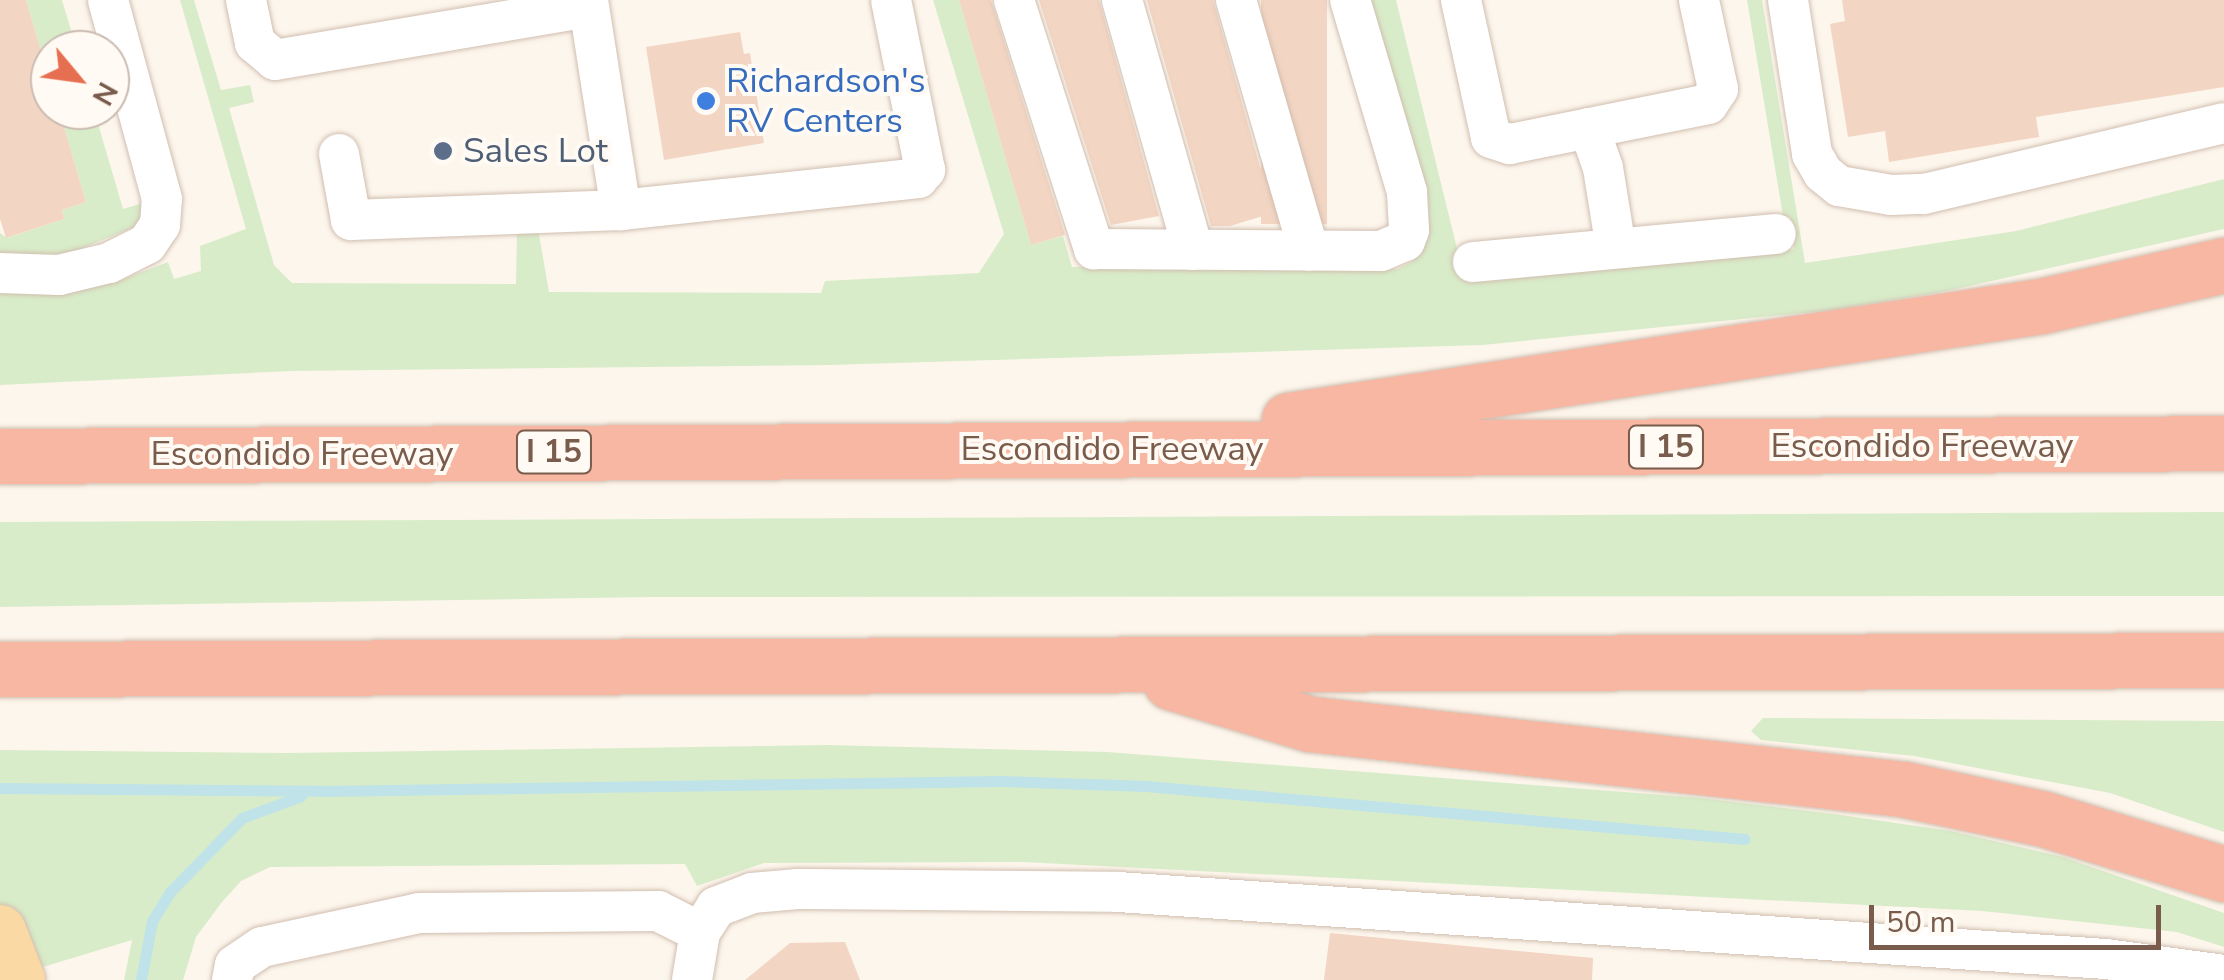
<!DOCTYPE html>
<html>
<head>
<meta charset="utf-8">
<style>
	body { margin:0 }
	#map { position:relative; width:2224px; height:980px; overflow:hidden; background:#fdf6ec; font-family:"Nunito Sans",sans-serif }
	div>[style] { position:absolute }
	.green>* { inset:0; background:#d8ecc9 }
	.stream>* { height:11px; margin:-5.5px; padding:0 5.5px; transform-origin:5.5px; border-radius:5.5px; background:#bfe3e8 }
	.building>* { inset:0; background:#f3d5c3; transform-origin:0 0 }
	.roads { filter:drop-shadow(0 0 2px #d1beb0) drop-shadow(0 0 2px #d1beb0) }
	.minor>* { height:40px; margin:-20px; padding:0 20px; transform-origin:20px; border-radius:20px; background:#fff }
	.major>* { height:52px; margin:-26px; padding:0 26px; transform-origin:26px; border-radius:26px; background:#fbd9a5 }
	.highway>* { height:55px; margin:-27.5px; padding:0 27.5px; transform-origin:27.5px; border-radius:27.5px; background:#f7b7a3 }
	.dots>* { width:28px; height:28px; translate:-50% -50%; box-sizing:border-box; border:5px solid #fffaf3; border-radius:50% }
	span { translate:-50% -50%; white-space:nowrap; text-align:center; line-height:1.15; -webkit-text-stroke:8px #fffaf3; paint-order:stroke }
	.shield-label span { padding:2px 8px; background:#fffaf3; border:2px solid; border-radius:8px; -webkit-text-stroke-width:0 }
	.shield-label { font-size:32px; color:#7a5c4d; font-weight:700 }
	.shop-label { font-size:35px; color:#366cbe }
	.left { translate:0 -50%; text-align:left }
	.service-label { font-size:35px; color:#4e5e75 }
	.street-label { font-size:35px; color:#7a5c4d }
	.north { position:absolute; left:30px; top:30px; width:100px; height:100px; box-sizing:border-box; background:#fffaf3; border:2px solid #cabbb1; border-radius:50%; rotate:119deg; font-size:28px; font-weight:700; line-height:40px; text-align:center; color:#7a5c4d }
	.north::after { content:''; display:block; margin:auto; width:35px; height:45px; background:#e76f51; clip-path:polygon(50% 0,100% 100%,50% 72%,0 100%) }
	.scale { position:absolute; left:1869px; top:905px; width:292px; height:45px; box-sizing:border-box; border:5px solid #7a5c4d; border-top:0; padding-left:12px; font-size:30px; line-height:35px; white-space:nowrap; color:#7a5c4d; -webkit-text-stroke:8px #fffaf3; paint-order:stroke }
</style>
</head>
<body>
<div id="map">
	<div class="green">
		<i style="clip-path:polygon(26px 0,62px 0,77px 50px,50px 50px,50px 81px)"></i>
		<i style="clip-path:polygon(180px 0,194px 0,221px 90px,250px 85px,254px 102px,229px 108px,274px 265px,292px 283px,516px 284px,517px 232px,538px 229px,549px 292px,821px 293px,825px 281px,979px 273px,1004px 234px,933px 0,959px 0,1031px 245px,1063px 236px,1072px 267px,1397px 269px,1412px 262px,1418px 254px,1366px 0,1396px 0,1463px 273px,1480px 282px,1794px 249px,1790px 217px,1783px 216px,1747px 0,1762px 0,1805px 263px,2016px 231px,2224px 179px,2224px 229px,1947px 291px,1834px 310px,1482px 345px,829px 365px,293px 371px,0 385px,0 286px,82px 287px,121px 280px,168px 262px,174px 279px,201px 271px,200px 246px,246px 229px)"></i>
		<i style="clip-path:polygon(59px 110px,94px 110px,123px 209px,143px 203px,154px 219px,78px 250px,37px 258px,0 256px,0 233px,7px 238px,64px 219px,62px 210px,86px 202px)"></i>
		<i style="clip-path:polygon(2224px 512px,2224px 596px,650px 597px,0 607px,0 522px)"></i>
		<i style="clip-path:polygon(1763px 718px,2224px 721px,2224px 832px,2110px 793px,1914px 756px,1761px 740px,1751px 731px)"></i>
		<i style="clip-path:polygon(827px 745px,1107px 752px,1701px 798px,1834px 814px,1951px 831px,2063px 857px,2224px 913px,2224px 947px,2177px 932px,1982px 911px,1023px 862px,764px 863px,697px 886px,685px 864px,270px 867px,241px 881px,222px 902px,196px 937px,183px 980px,124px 980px,132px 940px,0 980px,0 750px,288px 753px)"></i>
	</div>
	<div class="stream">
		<i style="left:0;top:788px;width:322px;rotate:0.5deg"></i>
		<i style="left:322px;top:791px;width:678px;rotate:-0.85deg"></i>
		<i style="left:1000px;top:781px;width:146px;rotate:2deg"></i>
		<i style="left:1146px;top:786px;width:601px;rotate:5.06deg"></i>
		<i style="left:141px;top:980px;width:60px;rotate:-79.4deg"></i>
		<i style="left:152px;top:921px;width:34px;rotate:-58deg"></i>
		<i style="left:170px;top:892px;width:103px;rotate:-45.8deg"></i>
		<i style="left:242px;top:818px;width:63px;rotate:-20.4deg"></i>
	</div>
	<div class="building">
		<i style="clip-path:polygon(0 0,26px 0,50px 81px,50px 110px,59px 110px,86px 202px,62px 210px,64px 219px,6px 238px,0 219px)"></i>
		<i style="clip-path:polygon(959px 0,991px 0,1065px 235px,1031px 245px)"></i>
		<i style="clip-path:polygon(1039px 0,1099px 0,1159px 216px,1111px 225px)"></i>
		<i style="clip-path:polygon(1147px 0,1213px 0,1273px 213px,1230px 226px,1211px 226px)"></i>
		<i style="left:1261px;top:0;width:66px;height:224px"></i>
		<i style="clip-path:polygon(1842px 0,2224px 0,2224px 87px,2036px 117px,2039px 137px,1889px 162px,1885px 131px,1848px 137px,1830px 24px,1845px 21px)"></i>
		<i style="clip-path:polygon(740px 32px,744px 54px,750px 53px,764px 143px,664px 160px,646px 47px)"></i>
		<i style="clip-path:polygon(1330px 933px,1593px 958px,1592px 980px,1324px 980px)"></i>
		<i style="clip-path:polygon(845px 942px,860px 980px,745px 980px,790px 943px)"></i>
	</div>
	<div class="roads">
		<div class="minor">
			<i style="left:246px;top:0;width:44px;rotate:78.2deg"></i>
			<i style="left:255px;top:43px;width:26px;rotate:40deg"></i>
			<i style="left:275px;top:60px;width:318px;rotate:-9.6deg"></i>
			<i style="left:588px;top:0;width:213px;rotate:81.1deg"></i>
			<i style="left:1014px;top:0;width:262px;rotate:72.2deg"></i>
			<i style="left:1094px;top:249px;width:287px;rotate:0.4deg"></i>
			<i style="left:1381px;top:251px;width:26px;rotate:-23deg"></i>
			<i style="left:1405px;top:241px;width:12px;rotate:-70deg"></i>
			<i style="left:1409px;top:230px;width:38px;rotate:-93deg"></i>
			<i style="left:1407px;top:192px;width:200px;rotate:-106.5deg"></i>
			<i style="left:1122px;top:0;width:260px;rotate:74.1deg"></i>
			<i style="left:1236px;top:0;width:261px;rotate:73.8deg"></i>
			<i style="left:1461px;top:0;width:141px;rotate:77.7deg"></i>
			<i style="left:1491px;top:138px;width:20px;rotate:18deg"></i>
			<i style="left:1510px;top:144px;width:202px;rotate:-11.4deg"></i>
			<i style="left:1708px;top:104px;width:18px;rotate:-56deg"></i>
			<i style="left:1718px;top:89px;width:91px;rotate:-102.1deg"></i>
			<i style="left:1788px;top:0;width:156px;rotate:81.1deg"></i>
			<i style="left:1812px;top:154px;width:22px;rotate:60deg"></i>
			<i style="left:1823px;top:173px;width:21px;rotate:39deg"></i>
			<i style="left:1839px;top:186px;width:53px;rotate:9.8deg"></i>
			<i style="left:1891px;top:195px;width:33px;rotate:-2deg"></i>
			<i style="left:1924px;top:194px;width:308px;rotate:-13.3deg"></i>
			<i style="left:1589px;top:128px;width:42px;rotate:70.7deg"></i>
			<i style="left:1603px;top:168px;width:81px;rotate:80.8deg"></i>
			<i style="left:339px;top:154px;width:67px;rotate:79.7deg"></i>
			<i style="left:351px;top:220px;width:270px;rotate:-2.1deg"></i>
			<i style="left:621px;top:210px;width:299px;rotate:-6.1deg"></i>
			<i style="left:918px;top:178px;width:11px;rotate:-49deg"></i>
			<i style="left:925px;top:170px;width:173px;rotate:-101.3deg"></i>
			<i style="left:1473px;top:262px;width:304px;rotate:-5.3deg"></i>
			<i style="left:0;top:273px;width:59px;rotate:1.9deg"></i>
			<i style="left:59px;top:275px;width:51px;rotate:-13.5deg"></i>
			<i style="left:109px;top:263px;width:42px;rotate:-26.6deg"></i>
			<i style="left:147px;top:244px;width:23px;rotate:-56deg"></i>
			<i style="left:160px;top:225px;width:26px;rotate:-86deg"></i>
			<i style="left:162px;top:199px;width:206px;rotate:-105.2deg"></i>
			<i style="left:232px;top:980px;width:15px;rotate:-79deg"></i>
			<i style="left:235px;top:965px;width:32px;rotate:-34deg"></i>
			<i style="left:262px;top:947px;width:161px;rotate:-12.2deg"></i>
			<i style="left:419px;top:913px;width:239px;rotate:-0.5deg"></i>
			<i style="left:658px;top:911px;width:47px;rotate:26.6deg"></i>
			<i style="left:692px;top:980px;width:49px;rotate:-80.5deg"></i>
			<i style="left:700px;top:932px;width:30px;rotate:-57deg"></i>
			<i style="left:716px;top:907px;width:39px;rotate:-21deg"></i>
			<i style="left:752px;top:893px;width:46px;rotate:-5deg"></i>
			<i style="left:798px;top:889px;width:320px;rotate:0.5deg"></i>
			<i style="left:1118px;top:892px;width:990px;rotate:3.88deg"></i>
			<i style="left:2106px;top:959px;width:119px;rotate:7.7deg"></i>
		</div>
		<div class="major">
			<i style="left:0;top:931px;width:53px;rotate:68.8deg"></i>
		</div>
		<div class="highway">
			<i style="left:1289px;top:420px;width:761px;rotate:-8.62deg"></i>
			<i style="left:2041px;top:306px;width:188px;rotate:-12.6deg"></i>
			<i style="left:0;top:456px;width:2224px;rotate:-0.33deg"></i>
			<i style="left:0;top:669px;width:2224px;rotate:-0.23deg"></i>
			<i style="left:1171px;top:682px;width:145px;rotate:16.8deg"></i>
			<i style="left:1310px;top:724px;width:597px;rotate:6.26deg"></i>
			<i style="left:1903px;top:789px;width:144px;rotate:12deg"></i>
			<i style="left:2044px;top:819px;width:188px;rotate:17deg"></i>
		</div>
	</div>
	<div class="dots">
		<i style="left:706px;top:101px;background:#3f7fe0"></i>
		<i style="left:443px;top:151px;background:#5c6f8a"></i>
	</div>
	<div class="shield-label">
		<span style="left:1666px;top:447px">I 15</span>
		<span style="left:554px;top:452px">I 15</span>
	</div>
	<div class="shop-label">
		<span class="left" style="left:726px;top:101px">Richardson's<br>RV Centers</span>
	</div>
	<div class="service-label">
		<span class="left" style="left:463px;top:151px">Sales Lot</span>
	</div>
	<div class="street-label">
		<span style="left:1922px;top:446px">Escondido Freeway</span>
		<span style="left:1112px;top:449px">Escondido Freeway</span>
		<span style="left:302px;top:454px">Escondido Freeway</span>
	</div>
	<div class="north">N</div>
	<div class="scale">50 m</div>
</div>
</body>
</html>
